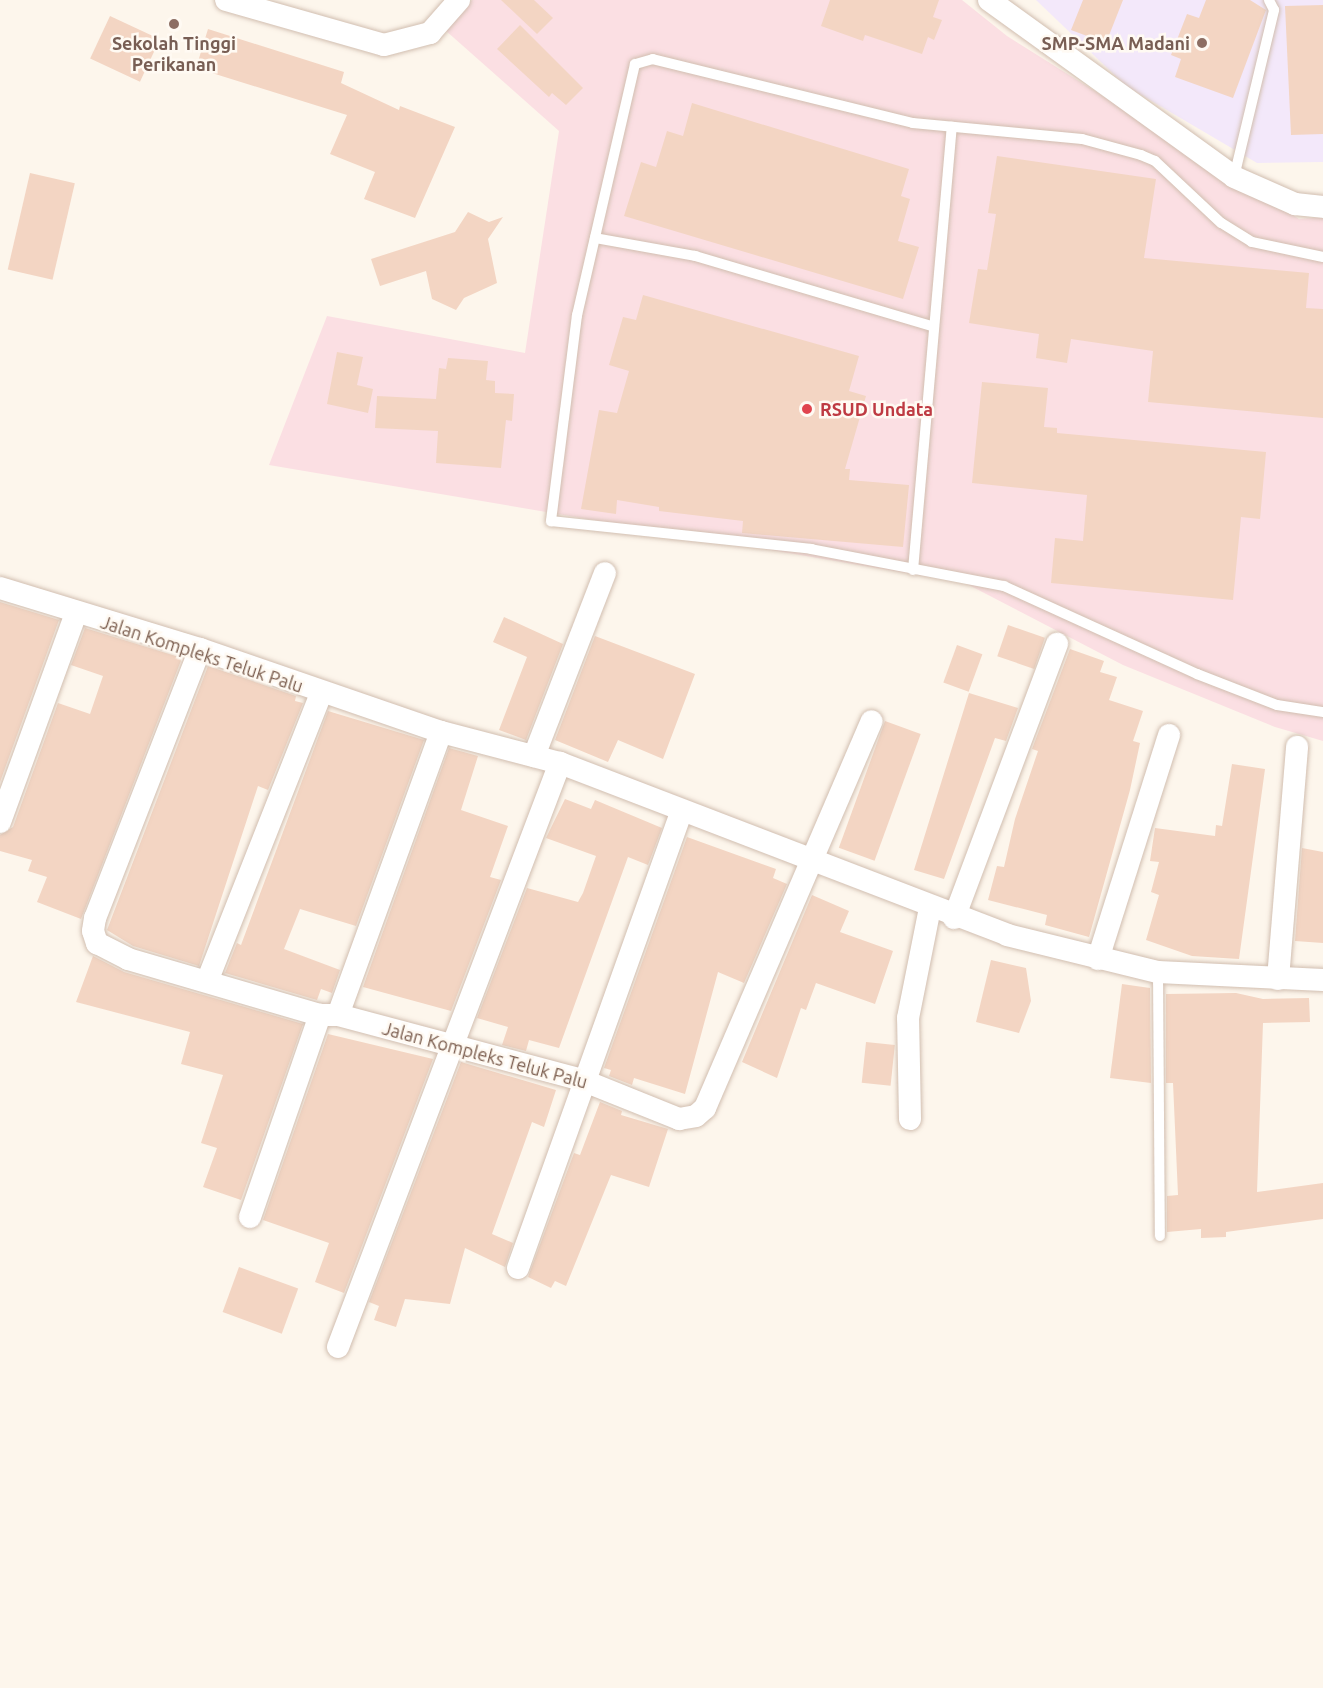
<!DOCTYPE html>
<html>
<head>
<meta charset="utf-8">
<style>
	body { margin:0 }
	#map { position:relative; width:1323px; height:1688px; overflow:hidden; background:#fdf6ec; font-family:Ubuntu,sans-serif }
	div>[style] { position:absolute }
	.education>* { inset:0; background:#f3e8fa }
	.medical>* { inset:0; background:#fbdfe3 }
	.building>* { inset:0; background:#f3d5c3; transform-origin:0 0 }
	.roads { filter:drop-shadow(0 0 2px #d1beb0) drop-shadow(0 0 2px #d1beb0) }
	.service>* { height:10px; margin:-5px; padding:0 5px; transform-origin:5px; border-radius:5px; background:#fff }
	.minor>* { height:22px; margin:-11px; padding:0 11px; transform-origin:11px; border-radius:11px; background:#fff }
	.dots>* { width:16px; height:16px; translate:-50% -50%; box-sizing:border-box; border:3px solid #fffaf3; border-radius:50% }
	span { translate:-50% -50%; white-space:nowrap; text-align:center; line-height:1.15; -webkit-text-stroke:5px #fffaf3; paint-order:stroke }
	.education-label { font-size:18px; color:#785e54; font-weight:700 }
	.right { translate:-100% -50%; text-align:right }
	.health-label { font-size:18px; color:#be3a42; font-weight:700 }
	.left { translate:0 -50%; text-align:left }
	.street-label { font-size:18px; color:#7a5c4d }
</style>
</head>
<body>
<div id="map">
	<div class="education">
		<i style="clip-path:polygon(1036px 0,1323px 0,1323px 162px,1257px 163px,1126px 86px)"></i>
	</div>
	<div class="medical">
		<i style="clip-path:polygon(472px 0,962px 0,1007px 36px,1299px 219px,1323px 217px,1323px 741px,1275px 727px,1123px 665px,965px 583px,269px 465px,327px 316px,525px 353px,559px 131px,445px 30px)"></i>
	</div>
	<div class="building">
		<i style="clip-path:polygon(501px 0,534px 0,553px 18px,537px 34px)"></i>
		<i style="clip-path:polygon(830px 0,939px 0,933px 17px,942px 20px,934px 40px,928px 37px,922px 54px,865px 35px,863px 41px,821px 26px)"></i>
		<i style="clip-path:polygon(1083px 0,1123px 0,1106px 43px,1071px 30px)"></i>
		<i style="clip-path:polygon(1206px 0,1250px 0,1266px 10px,1233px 98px,1175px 77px,1181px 59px,1171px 55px,1187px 14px,1199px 18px)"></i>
		<i style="clip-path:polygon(1323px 5px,1323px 134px,1291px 135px,1285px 6px)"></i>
		<i style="left:110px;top:16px;width:55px;height:47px;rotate:25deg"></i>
		<i style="clip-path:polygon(520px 25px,583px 88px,566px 105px,552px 93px,549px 97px,497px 49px)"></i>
		<i style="clip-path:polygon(208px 29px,344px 72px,341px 83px,399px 110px,400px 106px,455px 127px,415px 218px,364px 199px,375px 172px,330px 154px,347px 115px,196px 68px)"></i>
		<i style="clip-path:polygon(692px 103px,909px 169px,901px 196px,910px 199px,898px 241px,919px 247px,903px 299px,624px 216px,641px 162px,656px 167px,667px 131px,683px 136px)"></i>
		<i style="clip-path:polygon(997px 156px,1156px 179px,1144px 258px,1309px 273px,1306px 308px,1323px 309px,1323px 418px,1148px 402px,1153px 351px,1071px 339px,1067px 363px,1036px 358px,1039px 334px,969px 323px,978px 269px,987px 270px,996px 214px,988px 213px)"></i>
		<i style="left:30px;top:173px;width:46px;height:99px;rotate:13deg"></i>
		<i style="clip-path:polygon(468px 212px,489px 222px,503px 217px,488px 239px,497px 283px,464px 298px,456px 310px,432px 299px,426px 271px,380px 286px,371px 259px,455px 232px)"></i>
		<i style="clip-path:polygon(643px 295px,859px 356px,849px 391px,866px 396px,845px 469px,850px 469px,849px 480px,909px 485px,903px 547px,742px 533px,743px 521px,659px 511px,659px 507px,617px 500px,616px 514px,581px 509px,599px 410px,617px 413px,629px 371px,609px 365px,623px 317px,636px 320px)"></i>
		<i style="clip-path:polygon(337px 352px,363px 357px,357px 385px,373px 389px,368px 413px,327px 404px)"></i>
		<i style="clip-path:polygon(448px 358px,488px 361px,486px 380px,495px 381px,495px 393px,514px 394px,512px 421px,506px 420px,501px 468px,436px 463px,438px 431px,375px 428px,377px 396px,436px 399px,439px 368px,446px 369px)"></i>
		<i style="clip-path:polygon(982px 382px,1048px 388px,1044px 427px,1057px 428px,1057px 433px,1266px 452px,1260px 519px,1241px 517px,1233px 600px,1051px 583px,1055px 538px,1083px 541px,1087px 495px,972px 483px)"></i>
		<i style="clip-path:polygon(0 602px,59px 620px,0 782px)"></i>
		<i style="clip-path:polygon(504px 617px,563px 644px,526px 740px,499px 730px,527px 657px,493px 642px)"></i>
		<i style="left:1008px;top:625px;width:39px;height:33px;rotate:19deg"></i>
		<i style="clip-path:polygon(85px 628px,182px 658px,81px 919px,37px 902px,47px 877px,28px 871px,32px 860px,0 851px,0 835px,13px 827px,58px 703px,90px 714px,103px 676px,71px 665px)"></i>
		<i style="clip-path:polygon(595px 636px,695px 674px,663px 759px,618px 740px,608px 762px,555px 740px)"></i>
		<i style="left:957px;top:645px;width:27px;height:40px;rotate:20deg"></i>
		<i style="clip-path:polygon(1070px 649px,1104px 661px,1100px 672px,1117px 677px,1109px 700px,1143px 711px,1133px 741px,1140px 743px,1130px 790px,1089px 937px,1045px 925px,1047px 915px,988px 900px,997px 866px,1004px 867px,1015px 819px,1038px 751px,1032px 749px)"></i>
		<i style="clip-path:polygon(208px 666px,296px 696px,295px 701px,303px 703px,268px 790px,258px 786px,199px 966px,133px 946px,107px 930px)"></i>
		<i style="clip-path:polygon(969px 693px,1018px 708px,1006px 741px,995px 738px,944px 879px,914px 870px)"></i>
		<i style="clip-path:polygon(328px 711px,424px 740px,356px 926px,300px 909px,284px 949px,340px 970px,332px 993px,321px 989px,317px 1000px,225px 973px,237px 943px,241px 945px)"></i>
		<i style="left:885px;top:721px;width:38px;height:135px;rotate:20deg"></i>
		<i style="clip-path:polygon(449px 748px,478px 756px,461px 810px,508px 826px,490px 877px,501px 880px,451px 1011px,363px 987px)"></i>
		<i style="clip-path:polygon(1232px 764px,1265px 769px,1239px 959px,1192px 956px,1146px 940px,1159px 895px,1151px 892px,1159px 862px,1150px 861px,1155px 828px,1215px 836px,1216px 825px,1222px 826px)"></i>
		<i style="clip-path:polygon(565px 799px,591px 809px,595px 800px,662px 828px,648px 865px,628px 857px,559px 1048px,529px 1040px,526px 1051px,502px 1045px,508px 1027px,477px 1018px,527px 888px,578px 902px,583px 893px,596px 856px,546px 838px)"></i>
		<i style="clip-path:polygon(687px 837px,776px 869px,773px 878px,787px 884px,744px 983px,718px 972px,685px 1094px,634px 1078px,632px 1085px,609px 1076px,611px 1070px,604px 1068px)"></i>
		<i style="clip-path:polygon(1302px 848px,1323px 852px,1323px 943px,1295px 941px)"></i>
		<i style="clip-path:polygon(812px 895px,849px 911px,840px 932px,893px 951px,875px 1004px,816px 983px,806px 1010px,801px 1008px,777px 1078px,742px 1062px)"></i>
		<i style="clip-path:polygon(93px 956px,124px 972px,303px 1024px,241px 1200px,203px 1187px,217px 1148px,201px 1143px,223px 1075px,181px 1064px,190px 1032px,76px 1002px)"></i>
		<i style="clip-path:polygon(991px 960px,1026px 968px,1031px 1001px,1019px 1033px,976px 1022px)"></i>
		<i style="clip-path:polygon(1122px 984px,1150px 988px,1151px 1083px,1110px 1078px)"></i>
		<i style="clip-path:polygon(1236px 993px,1263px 999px,1309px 998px,1310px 1022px,1263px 1023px,1257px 1192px,1323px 1183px,1323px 1219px,1226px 1232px,1226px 1237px,1201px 1238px,1201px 1229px,1167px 1232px,1167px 1196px,1178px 1195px,1173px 1083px,1166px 1083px,1166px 994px)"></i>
		<i style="clip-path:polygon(328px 1034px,433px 1059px,344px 1293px,315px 1282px,329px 1243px,263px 1220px)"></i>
		<i style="left:866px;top:1042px;width:29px;height:41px;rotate:6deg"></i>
		<i style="clip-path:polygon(461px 1062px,556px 1090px,544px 1127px,532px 1122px,492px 1234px,513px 1243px,505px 1267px,465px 1248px,450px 1304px,405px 1299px,396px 1327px,374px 1320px,379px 1306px,369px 1302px)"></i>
		<i style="clip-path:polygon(600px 1102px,622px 1111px,621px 1115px,668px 1129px,649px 1187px,611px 1175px,566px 1286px,555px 1281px,551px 1288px,528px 1277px,574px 1153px,580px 1155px)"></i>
		<i style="left:239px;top:1267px;width:63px;height:48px;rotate:20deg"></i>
	</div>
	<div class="roads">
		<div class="service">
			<i style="left:1234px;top:177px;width:172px;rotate:-76.5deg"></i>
			<i style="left:1274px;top:10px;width:11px;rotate:-117deg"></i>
			<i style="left:595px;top:238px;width:102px;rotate:10.2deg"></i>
			<i style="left:695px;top:256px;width:246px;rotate:16.5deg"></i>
			<i style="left:1323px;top:257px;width:73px;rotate:-168.1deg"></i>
			<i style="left:1252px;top:242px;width:36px;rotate:-148deg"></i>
			<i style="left:1221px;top:223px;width:91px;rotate:-136.8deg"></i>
			<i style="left:1155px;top:161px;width:15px;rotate:-157deg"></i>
			<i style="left:1141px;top:155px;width:61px;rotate:-164.8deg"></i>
			<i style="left:1082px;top:139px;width:170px;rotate:-174.6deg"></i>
			<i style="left:913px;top:123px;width:268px;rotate:-166.2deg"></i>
			<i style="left:653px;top:59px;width:19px;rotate:164deg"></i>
			<i style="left:635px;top:64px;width:258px;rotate:103deg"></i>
			<i style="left:577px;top:315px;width:208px;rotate:97.2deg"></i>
			<i style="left:551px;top:521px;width:262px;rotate:6.1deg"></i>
			<i style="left:811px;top:549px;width:197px;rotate:10.9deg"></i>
			<i style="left:1004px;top:586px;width:212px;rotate:24.5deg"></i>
			<i style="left:1197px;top:674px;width:86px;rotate:21.2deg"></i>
			<i style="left:1277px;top:705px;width:47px;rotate:8.7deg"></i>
			<i style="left:913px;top:570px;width:445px;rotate:-85deg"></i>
			<i style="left:1158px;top:972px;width:264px;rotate:89.6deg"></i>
		</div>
		<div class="minor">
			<i style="left:226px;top:0;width:164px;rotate:15.9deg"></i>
			<i style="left:384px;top:45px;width:48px;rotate:-14.6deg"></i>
			<i style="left:430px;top:33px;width:44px;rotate:-48.7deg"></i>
			<i style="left:989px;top:0;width:302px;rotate:35.8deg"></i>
			<i style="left:1234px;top:177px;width:67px;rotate:23.9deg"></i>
			<i style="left:1295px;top:204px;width:28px;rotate:6deg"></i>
			<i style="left:0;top:588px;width:209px;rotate:17deg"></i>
			<i style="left:200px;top:649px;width:255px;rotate:19deg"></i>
			<i style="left:441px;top:732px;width:123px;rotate:14.6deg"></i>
			<i style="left:560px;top:763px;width:479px;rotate:21deg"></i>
			<i style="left:1007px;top:935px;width:155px;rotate:13.8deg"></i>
			<i style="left:1158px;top:972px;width:165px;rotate:2.8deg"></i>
			<i style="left:200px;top:649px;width:289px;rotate:111.3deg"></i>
			<i style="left:95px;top:918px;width:13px;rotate:99deg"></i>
			<i style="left:93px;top:931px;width:13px;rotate:72deg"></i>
			<i style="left:97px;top:943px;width:35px;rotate:27deg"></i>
			<i style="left:128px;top:959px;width:200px;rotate:16.3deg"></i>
			<i style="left:320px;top:1015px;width:18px"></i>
			<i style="left:338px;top:1015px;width:253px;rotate:14.9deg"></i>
			<i style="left:582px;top:1080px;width:105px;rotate:21.9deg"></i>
			<i style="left:679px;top:1119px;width:17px;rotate:-10deg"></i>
			<i style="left:696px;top:1116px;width:12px;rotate:-42deg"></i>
			<i style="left:705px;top:1108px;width:421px;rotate:-66.7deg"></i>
			<i style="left:534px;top:756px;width:196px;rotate:-68.8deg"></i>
			<i style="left:0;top:822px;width:222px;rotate:-70deg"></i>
			<i style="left:954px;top:918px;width:293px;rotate:-69.4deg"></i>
			<i style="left:1098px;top:959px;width:235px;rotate:-72.4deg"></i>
			<i style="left:208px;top:979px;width:308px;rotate:-68.4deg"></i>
			<i style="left:1278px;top:979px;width:233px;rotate:-85.3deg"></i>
			<i style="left:338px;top:1015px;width:301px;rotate:-70deg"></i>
			<i style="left:910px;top:1119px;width:101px;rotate:-91.1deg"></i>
			<i style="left:908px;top:1018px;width:112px;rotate:-78.7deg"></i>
			<i style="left:250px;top:1217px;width:214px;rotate:-70.9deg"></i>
			<i style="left:518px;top:1268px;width:486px;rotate:-70.3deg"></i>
			<i style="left:338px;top:1347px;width:625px;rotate:-69.19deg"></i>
		</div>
	</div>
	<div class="dots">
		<i style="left:174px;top:24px;background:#8d6e63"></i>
		<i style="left:1202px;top:43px;background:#8d6e63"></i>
		<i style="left:807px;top:409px;background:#e0444e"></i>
	</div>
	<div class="education-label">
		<span class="right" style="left:1190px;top:43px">SMP-SMA Madani</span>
		<span style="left:174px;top:54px">Sekolah Tinggi<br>Perikanan</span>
	</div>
	<div class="health-label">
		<span class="left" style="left:820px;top:409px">RSUD Undata</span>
	</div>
	<div class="street-label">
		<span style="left:202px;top:654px;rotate:18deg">Jalan Kompleks Teluk Palu</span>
		<span style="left:485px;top:1055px;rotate:15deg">Jalan Kompleks Teluk Palu</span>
	</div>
</div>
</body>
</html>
